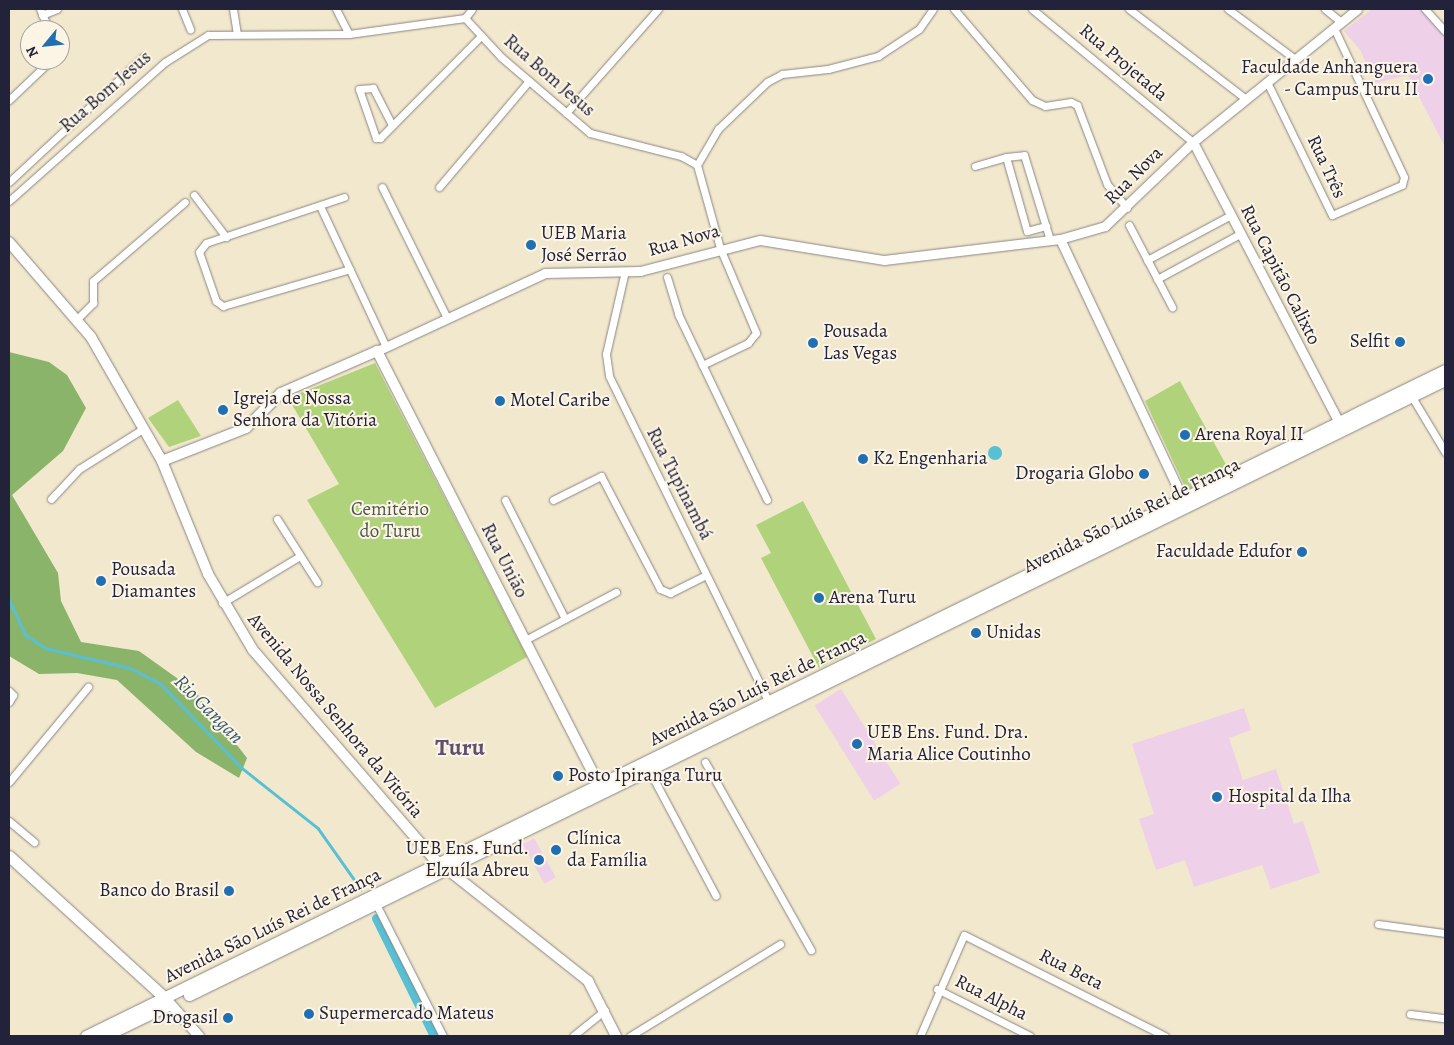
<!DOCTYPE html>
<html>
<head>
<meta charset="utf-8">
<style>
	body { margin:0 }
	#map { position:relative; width:1454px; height:1045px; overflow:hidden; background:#f2e8cd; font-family:Alegreya,serif }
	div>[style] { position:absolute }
	.built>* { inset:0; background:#eed0e8; transform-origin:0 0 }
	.green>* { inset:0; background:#afd27b }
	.forest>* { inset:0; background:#8bb46b }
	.water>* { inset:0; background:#58c0d5 }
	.round { border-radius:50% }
	.stream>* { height:2.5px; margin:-1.25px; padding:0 1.25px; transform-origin:1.25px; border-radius:1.25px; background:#58c0d5 }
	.canal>* { height:9px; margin:-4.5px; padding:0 4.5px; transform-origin:4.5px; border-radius:4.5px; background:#58c0d5 }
	.roads { filter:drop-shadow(0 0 1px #8a8584) drop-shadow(0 0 1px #8a8584) }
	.minor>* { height:7px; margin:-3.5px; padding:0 3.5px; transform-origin:3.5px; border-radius:3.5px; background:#fff }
	.tertiary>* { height:9px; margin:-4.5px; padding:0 4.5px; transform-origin:4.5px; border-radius:4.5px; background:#fff }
	.secondary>* { height:10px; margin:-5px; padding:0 5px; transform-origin:5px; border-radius:5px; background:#fff }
	.primary>* { height:11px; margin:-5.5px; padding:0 5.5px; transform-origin:5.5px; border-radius:5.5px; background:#fff }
	.dots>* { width:14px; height:14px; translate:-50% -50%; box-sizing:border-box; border:2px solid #fcf5e5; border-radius:50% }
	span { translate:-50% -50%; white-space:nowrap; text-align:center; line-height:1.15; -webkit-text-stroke:4px #fcf5e5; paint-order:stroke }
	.street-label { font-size:19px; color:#22223b }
	.poi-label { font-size:19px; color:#22223b }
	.right { translate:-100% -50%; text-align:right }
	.left { translate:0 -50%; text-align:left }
	.park-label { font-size:19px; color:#4c574e }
	.water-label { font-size:20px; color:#355971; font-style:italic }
	.district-label { font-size:24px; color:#614f6f; font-weight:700 }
	.frame { position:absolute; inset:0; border:10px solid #22223b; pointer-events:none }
	.north { position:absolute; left:20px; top:20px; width:50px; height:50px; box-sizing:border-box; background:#fcf5e5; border:1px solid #a5a1a1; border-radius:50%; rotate:242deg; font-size:14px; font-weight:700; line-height:20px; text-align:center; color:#22223b }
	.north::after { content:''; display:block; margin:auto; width:18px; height:22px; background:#1f6fb2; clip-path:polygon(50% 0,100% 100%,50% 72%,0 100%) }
</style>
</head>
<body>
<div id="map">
	<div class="built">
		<i style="clip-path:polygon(1372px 9px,1421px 9px,1445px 35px,1445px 147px,1408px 75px,1376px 83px,1360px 50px,1344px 31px)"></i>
		<i style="left:841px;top:689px;width:112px;height:31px;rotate:58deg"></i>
		<i style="clip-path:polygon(1244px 708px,1251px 730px,1229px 738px,1243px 780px,1276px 769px,1294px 824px,1303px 821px,1320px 873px,1271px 889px,1262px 865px,1194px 887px,1185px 860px,1156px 870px,1139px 819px,1154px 814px,1132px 744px)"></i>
		<i style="left:534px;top:838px;width:45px;height:13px;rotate:61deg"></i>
	</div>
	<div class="green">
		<i style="clip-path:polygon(375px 363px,527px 657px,435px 708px,307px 500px,339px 484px,288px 398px)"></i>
		<i style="clip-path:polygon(1180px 381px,1229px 470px,1187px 491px,1145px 401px)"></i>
		<i style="clip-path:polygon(178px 400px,201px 436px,169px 447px,148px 418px)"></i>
		<i style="clip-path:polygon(803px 501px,876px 639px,819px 668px,761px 558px,771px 553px,756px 525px)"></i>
	</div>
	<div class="forest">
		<i style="clip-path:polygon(9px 352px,49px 362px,67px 375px,86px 408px,63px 451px,12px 495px,58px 573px,61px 601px,81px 642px,139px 651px,195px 691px,247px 758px,239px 778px,196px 752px,117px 680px,77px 673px,39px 674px,9px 656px)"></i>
	</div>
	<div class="water">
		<i class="round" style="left:988px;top:446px;width:14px;height:14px"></i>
	</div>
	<div class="stream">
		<i style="left:9px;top:599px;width:40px;rotate:65deg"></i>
		<i style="left:26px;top:635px;width:23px;rotate:34deg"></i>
		<i style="left:45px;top:648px;width:87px;rotate:13.2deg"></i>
		<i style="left:130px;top:668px;width:35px;rotate:27deg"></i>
		<i style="left:161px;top:684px;width:117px;rotate:46deg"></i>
		<i style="left:242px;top:768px;width:97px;rotate:38.3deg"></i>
		<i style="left:318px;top:828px;width:75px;rotate:54.8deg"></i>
	</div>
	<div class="canal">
		<i style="left:376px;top:918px;width:131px;rotate:63.8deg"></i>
	</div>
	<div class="roads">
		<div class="minor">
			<i style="left:40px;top:9px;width:23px;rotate:67deg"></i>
			<i style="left:182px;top:9px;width:22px;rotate:68deg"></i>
			<i style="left:233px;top:9px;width:24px;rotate:81deg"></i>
			<i style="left:336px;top:9px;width:28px;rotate:63deg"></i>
			<i style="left:954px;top:9px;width:120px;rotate:49.4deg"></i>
			<i style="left:1032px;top:100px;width:14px;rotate:25deg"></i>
			<i style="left:1045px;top:106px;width:26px;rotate:-9deg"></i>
			<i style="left:1071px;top:102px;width:7px;rotate:27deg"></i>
			<i style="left:1077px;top:105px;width:85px;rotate:69.2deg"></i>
			<i style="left:1107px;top:184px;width:31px;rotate:50deg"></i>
			<i style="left:1032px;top:9px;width:209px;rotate:39.6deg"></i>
			<i style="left:1129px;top:9px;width:148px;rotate:37.6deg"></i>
			<i style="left:1228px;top:9px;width:84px;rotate:36.7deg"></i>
			<i style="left:1325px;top:9px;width:21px;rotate:39deg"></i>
			<i style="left:1425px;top:9px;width:30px;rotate:48deg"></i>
			<i style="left:42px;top:15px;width:16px;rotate:-22deg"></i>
			<i style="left:465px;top:18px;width:53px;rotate:47.3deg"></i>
			<i style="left:501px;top:57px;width:117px;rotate:40.5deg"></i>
			<i style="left:590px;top:133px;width:94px;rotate:14.2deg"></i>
			<i style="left:681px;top:156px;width:18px;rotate:29deg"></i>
			<i style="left:465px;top:18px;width:11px;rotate:-52deg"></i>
			<i style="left:1267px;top:82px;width:148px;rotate:64deg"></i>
			<i style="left:1332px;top:215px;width:76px;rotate:-23.2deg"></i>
			<i style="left:1402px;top:185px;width:8px;rotate:-76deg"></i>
			<i style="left:1404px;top:177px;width:165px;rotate:-115.2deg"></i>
			<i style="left:9px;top:100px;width:58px;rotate:-43.6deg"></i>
			<i style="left:566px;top:113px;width:139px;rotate:-48.5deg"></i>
			<i style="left:392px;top:125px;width:42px;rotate:-117.2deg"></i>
			<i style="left:373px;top:88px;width:14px;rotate:176deg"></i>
			<i style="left:359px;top:89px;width:52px;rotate:70.9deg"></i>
			<i style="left:376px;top:138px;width:4px"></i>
			<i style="left:380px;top:138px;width:144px;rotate:-45.3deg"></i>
			<i style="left:1006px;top:157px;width:18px;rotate:-6deg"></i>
			<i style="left:1024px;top:155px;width:89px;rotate:73deg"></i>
			<i style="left:697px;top:165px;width:42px;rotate:-59.7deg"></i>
			<i style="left:718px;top:129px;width:68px;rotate:-43.8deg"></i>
			<i style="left:767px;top:82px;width:17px;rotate:-28deg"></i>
			<i style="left:782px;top:74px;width:46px;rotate:-6.2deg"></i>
			<i style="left:828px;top:69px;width:52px;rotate:-14.6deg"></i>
			<i style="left:878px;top:56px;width:49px;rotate:-33.4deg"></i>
			<i style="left:919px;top:29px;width:24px;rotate:-55deg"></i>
			<i style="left:697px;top:165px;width:86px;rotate:74.5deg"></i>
			<i style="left:720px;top:248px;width:92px;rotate:67deg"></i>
			<i style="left:756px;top:333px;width:13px;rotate:129deg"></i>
			<i style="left:748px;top:343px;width:51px;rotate:154.4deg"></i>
			<i style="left:975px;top:166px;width:32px;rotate:-16deg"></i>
			<i style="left:1006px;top:157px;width:77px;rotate:74.2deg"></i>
			<i style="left:1027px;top:231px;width:20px;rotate:-15deg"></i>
			<i style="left:9px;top:182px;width:183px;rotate:-43deg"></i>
			<i style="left:382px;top:187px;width:146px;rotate:63.6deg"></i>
			<i style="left:439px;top:187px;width:139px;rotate:-49.7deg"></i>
			<i style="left:194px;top:195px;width:53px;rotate:52.7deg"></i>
			<i style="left:344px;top:197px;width:145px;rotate:161.6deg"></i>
			<i style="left:206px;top:243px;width:11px;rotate:128deg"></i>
			<i style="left:199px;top:252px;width:52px;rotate:70.9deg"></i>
			<i style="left:216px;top:301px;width:9px;rotate:36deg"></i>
			<i style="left:223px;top:306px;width:132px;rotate:-16.2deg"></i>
			<i style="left:9px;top:201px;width:209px;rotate:-41.7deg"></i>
			<i style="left:165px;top:62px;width:51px;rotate:-32.1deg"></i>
			<i style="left:208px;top:35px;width:141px;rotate:-0.4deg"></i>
			<i style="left:349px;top:34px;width:117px;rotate:-7.9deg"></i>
			<i style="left:320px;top:206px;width:156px;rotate:64.9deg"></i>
			<i style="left:1129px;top:225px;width:93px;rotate:62.3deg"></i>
			<i style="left:1147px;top:260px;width:95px;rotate:-28.2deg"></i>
			<i style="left:625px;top:271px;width:85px;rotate:102.9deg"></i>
			<i style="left:606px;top:354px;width:22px;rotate:82deg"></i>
			<i style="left:609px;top:376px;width:364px;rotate:63.9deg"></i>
			<i style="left:667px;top:277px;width:39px;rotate:73deg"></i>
			<i style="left:678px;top:314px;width:206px;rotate:64.4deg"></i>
			<i style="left:1157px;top:279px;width:94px;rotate:-28.5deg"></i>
			<i style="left:77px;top:319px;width:23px;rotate:-45deg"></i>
			<i style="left:93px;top:303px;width:22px;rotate:-90deg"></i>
			<i style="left:93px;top:281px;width:121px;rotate:-40.7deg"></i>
			<i style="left:1412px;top:397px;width:64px;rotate:59deg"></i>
			<i style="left:51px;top:499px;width:41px;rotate:-47deg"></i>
			<i style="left:79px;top:469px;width:77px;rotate:-32.2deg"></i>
			<i style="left:505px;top:500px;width:133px;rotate:63.2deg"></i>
			<i style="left:553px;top:500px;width:54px;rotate:-26.6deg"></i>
			<i style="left:601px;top:476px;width:127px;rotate:62.4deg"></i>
			<i style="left:660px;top:589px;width:11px;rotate:22deg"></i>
			<i style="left:670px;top:593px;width:40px;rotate:-26.6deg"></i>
			<i style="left:277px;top:519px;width:75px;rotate:57.6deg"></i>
			<i style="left:222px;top:603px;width:91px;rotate:-31.1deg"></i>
			<i style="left:525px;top:640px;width:103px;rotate:-27.8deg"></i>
			<i style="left:9px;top:691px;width:6px;rotate:45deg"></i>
			<i style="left:13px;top:695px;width:8px;rotate:120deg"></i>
			<i style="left:705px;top:762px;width:216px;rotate:60.6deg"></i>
			<i style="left:650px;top:772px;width:140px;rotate:62deg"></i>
			<i style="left:9px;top:782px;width:124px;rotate:-50.3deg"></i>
			<i style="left:9px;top:821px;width:33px;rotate:40deg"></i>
			<i style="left:377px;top:906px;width:146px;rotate:63.1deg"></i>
			<i style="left:1378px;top:924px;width:68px;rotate:7.7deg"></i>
			<i style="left:937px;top:989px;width:104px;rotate:26.8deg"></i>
			<i style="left:1410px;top:1014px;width:35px;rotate:7deg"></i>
			<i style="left:573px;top:1036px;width:41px;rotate:-39.1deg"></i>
			<i style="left:630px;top:1036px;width:176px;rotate:-31.5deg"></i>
			<i style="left:920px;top:1036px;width:110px;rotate:-66.5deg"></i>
			<i style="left:964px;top:935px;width:225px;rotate:26.7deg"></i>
		</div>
		<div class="tertiary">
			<i style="left:1193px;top:142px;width:317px;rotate:62.5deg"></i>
			<i style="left:1060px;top:239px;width:292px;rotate:64.7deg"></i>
			<i style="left:377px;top:351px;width:185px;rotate:-24.9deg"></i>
			<i style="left:545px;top:273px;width:95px;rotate:-1.2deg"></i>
			<i style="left:640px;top:271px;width:124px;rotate:-14.5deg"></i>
			<i style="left:760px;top:240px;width:126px;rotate:9.2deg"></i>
			<i style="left:884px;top:260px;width:177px;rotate:-6.8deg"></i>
			<i style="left:1060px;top:239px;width:47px;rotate:-16.1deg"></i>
			<i style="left:1105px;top:226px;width:122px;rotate:-43.7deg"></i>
			<i style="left:1193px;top:142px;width:211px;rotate:-39deg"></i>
		</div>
		<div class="secondary">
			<i style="left:9px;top:242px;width:125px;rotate:49.2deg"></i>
			<i style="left:91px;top:337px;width:143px;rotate:60.2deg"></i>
			<i style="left:162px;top:461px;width:122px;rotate:67.8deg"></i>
			<i style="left:208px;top:574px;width:88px;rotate:59.4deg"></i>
			<i style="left:253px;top:650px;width:275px;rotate:49.1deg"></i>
			<i style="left:433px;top:858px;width:198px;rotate:38.4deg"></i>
			<i style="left:588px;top:981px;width:62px;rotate:63deg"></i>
			<i style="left:162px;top:461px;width:90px;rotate:-21.4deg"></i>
			<i style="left:246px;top:428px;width:49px;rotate:-45deg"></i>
			<i style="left:281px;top:393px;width:105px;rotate:-23.6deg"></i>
			<i style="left:377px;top:351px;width:489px;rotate:62.9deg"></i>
			<i style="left:165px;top:998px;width:51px;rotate:48.2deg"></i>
		</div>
		<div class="primary">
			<i style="left:9px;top:856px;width:211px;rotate:42.3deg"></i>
			<i style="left:189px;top:995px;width:1398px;rotate:-26.09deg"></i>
			<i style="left:86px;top:1036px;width:1513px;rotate:-26.11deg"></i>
			<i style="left:104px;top:1036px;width:71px;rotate:-25.8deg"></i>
		</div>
	</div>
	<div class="dots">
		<i style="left:1428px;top:79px;background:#1f6fb2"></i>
		<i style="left:531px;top:245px;background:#1f6fb2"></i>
		<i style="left:1400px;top:342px;background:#1f6fb2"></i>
		<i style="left:813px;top:343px;background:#1f6fb2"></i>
		<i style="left:500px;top:401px;background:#1f6fb2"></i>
		<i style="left:223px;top:410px;background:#1f6fb2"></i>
		<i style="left:1185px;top:435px;background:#1f6fb2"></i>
		<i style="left:863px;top:459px;background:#1f6fb2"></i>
		<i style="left:1144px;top:474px;background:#1f6fb2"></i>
		<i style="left:1302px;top:552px;background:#1f6fb2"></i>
		<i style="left:101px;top:581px;background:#1f6fb2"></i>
		<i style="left:819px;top:598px;background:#1f6fb2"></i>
		<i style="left:976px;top:633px;background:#1f6fb2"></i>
		<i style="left:857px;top:744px;background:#1f6fb2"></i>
		<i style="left:558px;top:776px;background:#1f6fb2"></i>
		<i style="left:1217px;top:797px;background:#1f6fb2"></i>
		<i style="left:556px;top:850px;background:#1f6fb2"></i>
		<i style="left:539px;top:860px;background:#1f6fb2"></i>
		<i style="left:229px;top:891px;background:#1f6fb2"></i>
		<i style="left:309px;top:1014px;background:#1f6fb2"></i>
		<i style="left:228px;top:1018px;background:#1f6fb2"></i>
	</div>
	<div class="street-label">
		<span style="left:1123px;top:63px;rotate:40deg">Rua Projetada</span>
		<span style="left:549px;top:76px;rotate:41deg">Rua Bom Jesus</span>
		<span style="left:106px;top:92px;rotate:-41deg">Rua Bom Jesus</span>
		<span style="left:1326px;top:167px;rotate:65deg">Rua Três</span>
		<span style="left:1134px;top:176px;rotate:-45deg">Rua Nova</span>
		<span style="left:684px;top:241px;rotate:-16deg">Rua Nova</span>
		<span style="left:1280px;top:275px;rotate:63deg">Rua Capitão Calixto</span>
		<span style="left:679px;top:484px;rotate:63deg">Rua Tupinambá</span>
		<span style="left:1132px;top:516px;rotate:-26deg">Avenida São Luís Rei de França</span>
		<span style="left:504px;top:561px;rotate:63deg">Rua União</span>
		<span style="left:758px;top:689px;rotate:-26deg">Avenida São Luís Rei de França</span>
		<span style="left:335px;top:716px;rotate:50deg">Avenida Nossa Senhora da Vitória</span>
		<span style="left:273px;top:926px;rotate:-26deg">Avenida São Luís Rei de França</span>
		<span style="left:1071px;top:970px;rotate:27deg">Rua Beta</span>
		<span style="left:991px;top:998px;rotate:27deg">Rua Alpha</span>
	</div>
	<div class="poi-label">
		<span class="right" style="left:1418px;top:79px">Faculdade Anhanguera<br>- Campus Turu II</span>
		<span class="left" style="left:541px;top:245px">UEB Maria<br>José Serrão</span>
		<span class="left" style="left:823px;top:343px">Pousada<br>Las Vegas</span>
		<span class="right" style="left:1390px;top:342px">Selfit</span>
		<span class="left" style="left:233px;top:410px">Igreja de Nossa<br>Senhora da Vitória</span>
		<span class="left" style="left:510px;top:401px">Motel Caribe</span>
		<span class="left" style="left:1195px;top:435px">Arena Royal II</span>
		<span class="left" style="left:873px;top:459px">K2 Engenharia</span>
		<span class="right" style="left:1134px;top:474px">Drogaria Globo</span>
		<span class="right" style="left:1292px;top:552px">Faculdade Edufor</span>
		<span class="left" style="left:111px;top:581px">Pousada<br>Diamantes</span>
		<span class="left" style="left:829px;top:598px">Arena Turu</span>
		<span class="left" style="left:986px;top:633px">Unidas</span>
		<span class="left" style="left:867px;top:744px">UEB Ens. Fund. Dra.<br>Maria Alice Coutinho</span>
		<span class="left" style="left:568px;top:776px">Posto Ipiranga Turu</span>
		<span class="left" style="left:1228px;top:797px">Hospital da Ilha</span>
		<span class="left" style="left:567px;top:850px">Clínica<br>da Família</span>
		<span class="right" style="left:529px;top:860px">UEB Ens. Fund.<br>Elzuíla Abreu</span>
		<span class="right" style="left:219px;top:891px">Banco do Brasil</span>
		<span class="left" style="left:319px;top:1014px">Supermercado Mateus</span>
		<span class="right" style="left:218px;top:1018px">Drogasil</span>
	</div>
	<div class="park-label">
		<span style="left:390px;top:521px">Cemitério<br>do Turu</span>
	</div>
	<div class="water-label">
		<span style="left:209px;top:709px;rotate:45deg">Rio Gangan</span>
	</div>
	<div class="district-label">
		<span style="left:460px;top:748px">Turu</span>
	</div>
	<div class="frame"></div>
	<div class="north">N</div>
</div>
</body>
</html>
